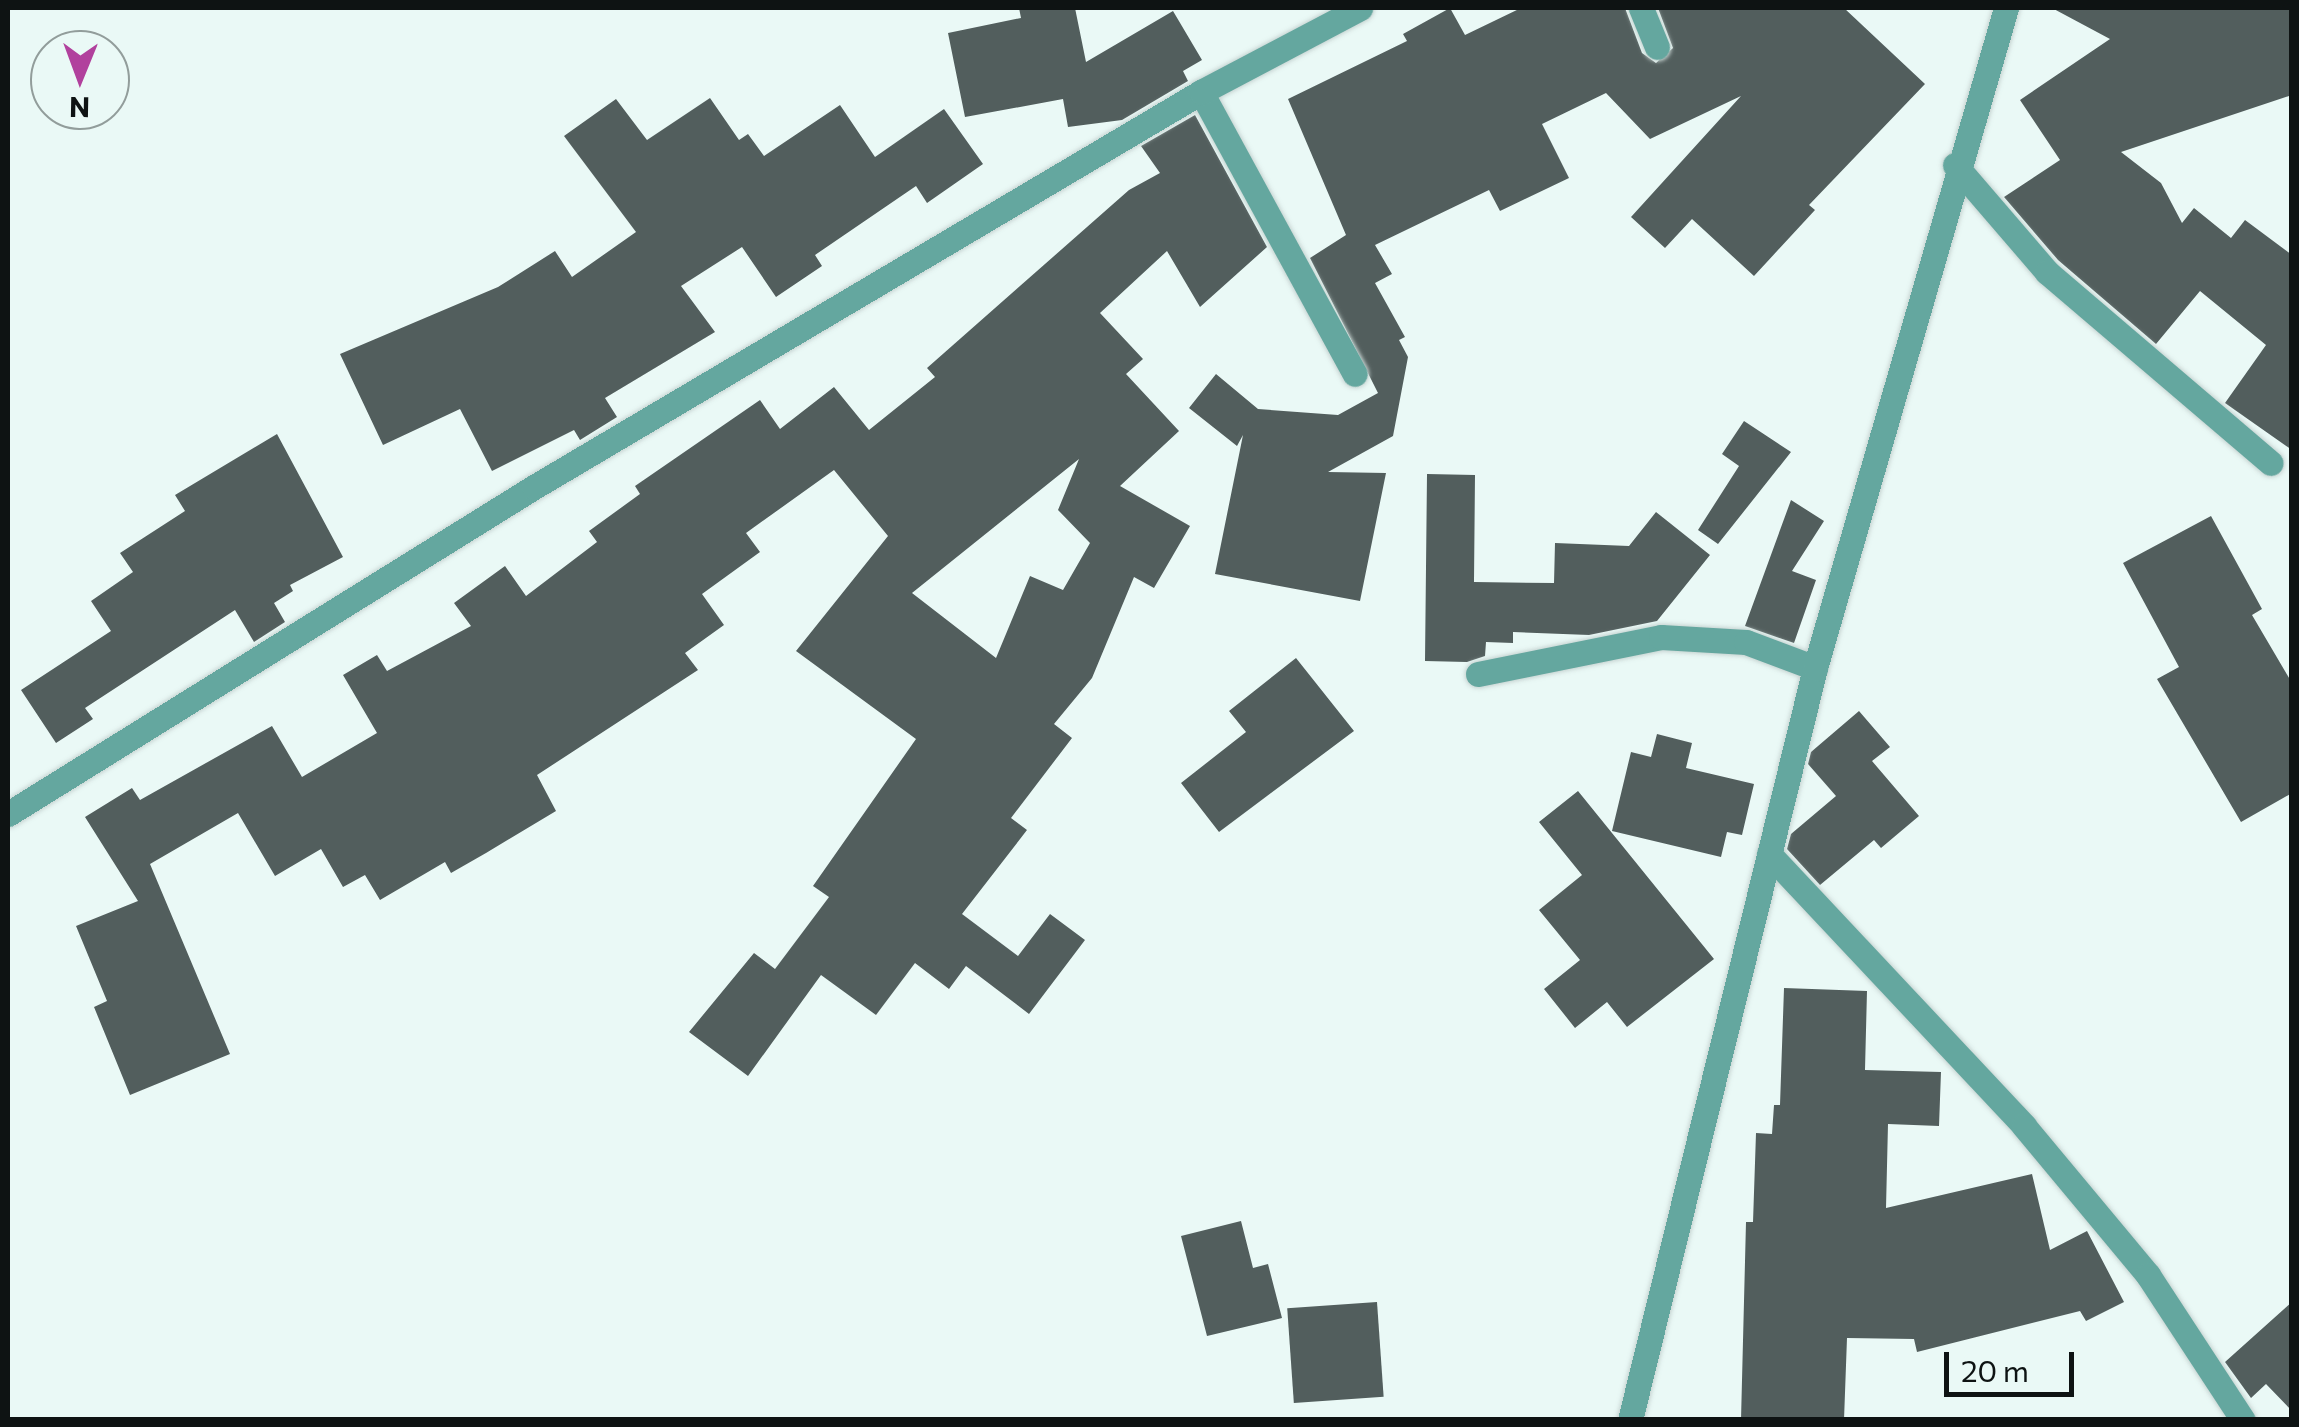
<!DOCTYPE html>
<html>
<head>
<meta charset="utf-8">
<style>
	body { margin:0 }
	#map { position:relative; width:2299px; height:1427px; overflow:hidden; background:#eaf9f6; font-family:Commissioner,sans-serif }
	div>[style] { position:absolute }
	.building>* { inset:0; background:#525e5d; transform-origin:0 0 }
	.roads { filter:drop-shadow(0 0 2px #c7d4d2) drop-shadow(0 0 2px #c7d4d2) }
	.minor>* { height:25px; margin:-12.5px; padding:0 12.5px; transform-origin:12.5px; border-radius:12.5px; background:#64a79f }
	.tertiary>* { height:25px; margin:-12.5px; padding:0 12.5px; transform-origin:12.5px; border-radius:12.5px; background:#64a79f }
	span { translate:-50% -50%; white-space:nowrap; text-align:center; line-height:1.15; -webkit-text-stroke:10px #eaf9f6; paint-order:stroke }
	.frame { position:absolute; inset:0; border:10px solid #0e1313; pointer-events:none }
	.north { position:absolute; left:30px; top:30px; width:100px; height:100px; box-sizing:border-box; background:#eaf9f6; border:2px solid #929d9b; border-radius:50%; rotate:181deg; font-size:28px; font-weight:700; line-height:40px; text-align:center; color:#0e1313 }
	.north::after { content:''; display:block; margin:auto; width:35px; height:45px; background:#b1419d; clip-path:polygon(50% 0,100% 100%,50% 72%,0 100%) }
	.scale { position:absolute; left:1944px; top:1352px; width:130px; height:45px; box-sizing:border-box; border:5px solid #0e1313; border-top:0; padding-left:12px; font-size:30px; line-height:35px; white-space:nowrap; color:#0e1313; -webkit-text-stroke:8px #eaf9f6; paint-order:stroke }
</style>
</head>
<body>
<div id="map">
	<div class="building">
		<i style="clip-path:polygon(1019px 8px,1075px 8px,1086px 62px,1173px 11px,1202px 60px,1183px 71px,1188px 81px,1122px 120px,1068px 127px,1063px 99px,965px 117px,948px 33px,1021px 18px)"></i>
		<i style="clip-path:polygon(1450px 8px,1465px 35px,1521px 8px,1625px 8px,1642px 53px,1656px 63px,1673px 48px,1658px 8px,1844px 8px,1925px 84px,1809px 205px,1815px 210px,1754px 276px,1692px 219px,1665px 248px,1631px 217px,1741px 96px,1650px 139px,1606px 93px,1542px 124px,1569px 178px,1500px 211px,1489px 190px,1375px 245px,1392px 274px,1375px 283px,1405px 337px,1399px 340px,1408px 357px,1393px 436px,1328px 472px,1386px 473px,1360px 601px,1215px 574px,1243px 435px,1237px 446px,1189px 408px,1216px 374px,1258px 409px,1338px 415px,1378px 393px,1310px 258px,1346px 235px,1288px 99px,1407px 41px,1403px 34px)"></i>
		<i style="clip-path:polygon(2052px 8px,2292px 8px,2292px 95px,2121px 152px,2161px 183px,2182px 223px,2194px 208px,2231px 238px,2245px 220px,2292px 255px,2292px 450px,2225px 403px,2266px 345px,2200px 291px,2156px 344px,2058px 260px,2004px 197px,2060px 160px,2020px 100px,2110px 39px)"></i>
		<i style="clip-path:polygon(710px 98px,739px 140px,748px 134px,764px 156px,840px 105px,875px 157px,944px 109px,983px 164px,927px 203px,916px 186px,815px 255px,822px 266px,776px 297px,742px 247px,681px 286px,715px 332px,605px 398px,617px 417px,580px 440px,574px 430px,492px 471px,460px 409px,383px 445px,340px 354px,498px 287px,555px 251px,572px 277px,636px 232px,564px 136px,616px 99px,647px 140px)"></i>
		<i style="clip-path:polygon(evenodd,1195px 115px,1267px 247px,1200px 307px,1167px 251px,1100px 313px,1143px 359px,1126px 374px,1179px 431px,1120px 486px,1190px 526px,1154px 588px,1134px 577px,1092px 678px,1054px 724px,1072px 738px,1011px 818px,1027px 830px,962px 914px,1018px 956px,1050px 914px,1085px 940px,1029px 1014px,966px 966px,949px 989px,915px 963px,876px 1015px,821px 975px,748px 1076px,689px 1032px,754px 953px,775px 969px,829px 897px,813px 886px,916px 739px,796px 651px,888px 536px,834px 470px,746px 533px,760px 552px,702px 594px,724px 625px,685px 653px,698px 670px,537px 775px,556px 811px,486px 853px,451px 873px,445px 862px,380px 900px,365px 875px,343px 887px,321px 849px,275px 876px,238px 813px,150px 864px,230px 1054px,130px 1095px,94px 1007px,107px 1001px,76px 926px,138px 901px,85px 817px,132px 788px,140px 800px,272px 726px,302px 777px,377px 733px,343px 675px,377px 655px,387px 671px,471px 626px,454px 603px,505px 566px,526px 596px,597px 542px,589px 531px,640px 494px,635px 486px,760px 400px,780px 429px,834px 387px,869px 430px,935px 377px,927px 368px,1129px 190px,1160px 173px,1141px 146px,1195px 115px,1079px 459px,1058px 510px,1090px 543px,1063px 590px,1030px 576px,996px 658px,912px 593px,1079px 459px)"></i>
		<i style="clip-path:polygon(1744px 421px,1791px 452px,1718px 544px,1698px 530px,1739px 466px,1722px 454px)"></i>
		<i style="clip-path:polygon(277px 434px,343px 557px,290px 585px,293px 591px,274px 603px,285px 622px,254px 642px,235px 610px,85px 708px,93px 719px,56px 743px,21px 690px,111px 631px,91px 601px,133px 572px,120px 553px,185px 511px,175px 495px)"></i>
		<i style="clip-path:polygon(1427px 474px,1475px 475px,1474px 582px,1554px 583px,1555px 543px,1629px 546px,1656px 512px,1710px 555px,1657px 621px,1589px 635px,1513px 632px,1513px 643px,1486px 642px,1485px 656px,1467px 662px,1425px 661px)"></i>
		<i style="clip-path:polygon(1791px 500px,1824px 521px,1792px 571px,1816px 580px,1794px 643px,1745px 626px)"></i>
		<i style="clip-path:polygon(2211px 516px,2262px 609px,2252px 615px,2292px 683px,2292px 793px,2241px 822px,2157px 679px,2179px 667px,2123px 563px)"></i>
		<i style="clip-path:polygon(1296px 658px,1354px 731px,1219px 832px,1181px 783px,1246px 732px,1229px 711px)"></i>
		<i style="clip-path:polygon(1859px 711px,1890px 747px,1872px 761px,1919px 816px,1881px 848px,1874px 840px,1820px 885px,1787px 849px,1791px 834px,1836px 796px,1808px 764px,1811px 752px)"></i>
		<i style="clip-path:polygon(1657px 734px,1692px 743px,1686px 768px,1754px 784px,1742px 835px,1727px 832px,1721px 857px,1612px 831px,1631px 752px,1651px 757px)"></i>
		<i style="clip-path:polygon(1578px 791px,1714px 959px,1627px 1027px,1607px 1002px,1575px 1028px,1544px 989px,1580px 960px,1539px 910px,1582px 875px,1539px 822px)"></i>
		<i style="clip-path:polygon(1784px 988px,1867px 991px,1865px 1070px,1941px 1072px,1939px 1126px,1888px 1124px,1886px 1208px,2032px 1174px,2050px 1250px,2087px 1231px,2124px 1302px,2086px 1321px,2080px 1311px,1917px 1352px,1914px 1339px,1847px 1338px,1844px 1420px,1741px 1420px,1746px 1222px,1753px 1222px,1756px 1133px,1772px 1134px,1774px 1105px,1780px 1105px)"></i>
		<i style="clip-path:polygon(1241px 1221px,1253px 1268px,1268px 1264px,1282px 1318px,1207px 1336px,1181px 1236px)"></i>
		<i style="left:1377px;top:1302px;width:95px;height:90px;rotate:86deg"></i>
		<i style="clip-path:polygon(2292px 1302px,2292px 1411px,2266px 1384px,2251px 1398px,2225px 1362px)"></i>
	</div>
	<div class="roads">
		<div class="minor">
			<i style="left:1641px;top:8px;width:42px;rotate:67.7deg"></i>
			<i style="left:1201px;top:92px;width:321px;rotate:61.4deg"></i>
			<i style="left:1955px;top:165px;width:141px;rotate:49.3deg"></i>
			<i style="left:2047px;top:272px;width:294px;rotate:40.5deg"></i>
			<i style="left:1478px;top:674px;width:187px;rotate:-11.4deg"></i>
			<i style="left:1661px;top:637px;width:85px;rotate:3.4deg"></i>
			<i style="left:1746px;top:642px;width:74px;rotate:20.6deg"></i>
			<i style="left:1769px;top:854px;width:373px;rotate:46.8deg"></i>
			<i style="left:2024px;top:1126px;width:194px;rotate:50.2deg"></i>
			<i style="left:2148px;top:1275px;width:173px;rotate:56.8deg"></i>
			<i style="left:1630px;top:1420px;width:774px;rotate:-76.18deg"></i>
			<i style="left:1815px;top:668px;width:687px;rotate:-73.86deg"></i>
		</div>
		<div class="tertiary">
			<i style="left:8px;top:814px;width:619px;rotate:-31.87deg"></i>
			<i style="left:534px;top:487px;width:775px;rotate:-30.63deg"></i>
			<i style="left:1201px;top:92px;width:180px;rotate:-27.8deg"></i>
		</div>
	</div>
	<div class="frame"></div>
	<div class="north">N</div>
	<div class="scale">20 m</div>
</div>
</body>
</html>
